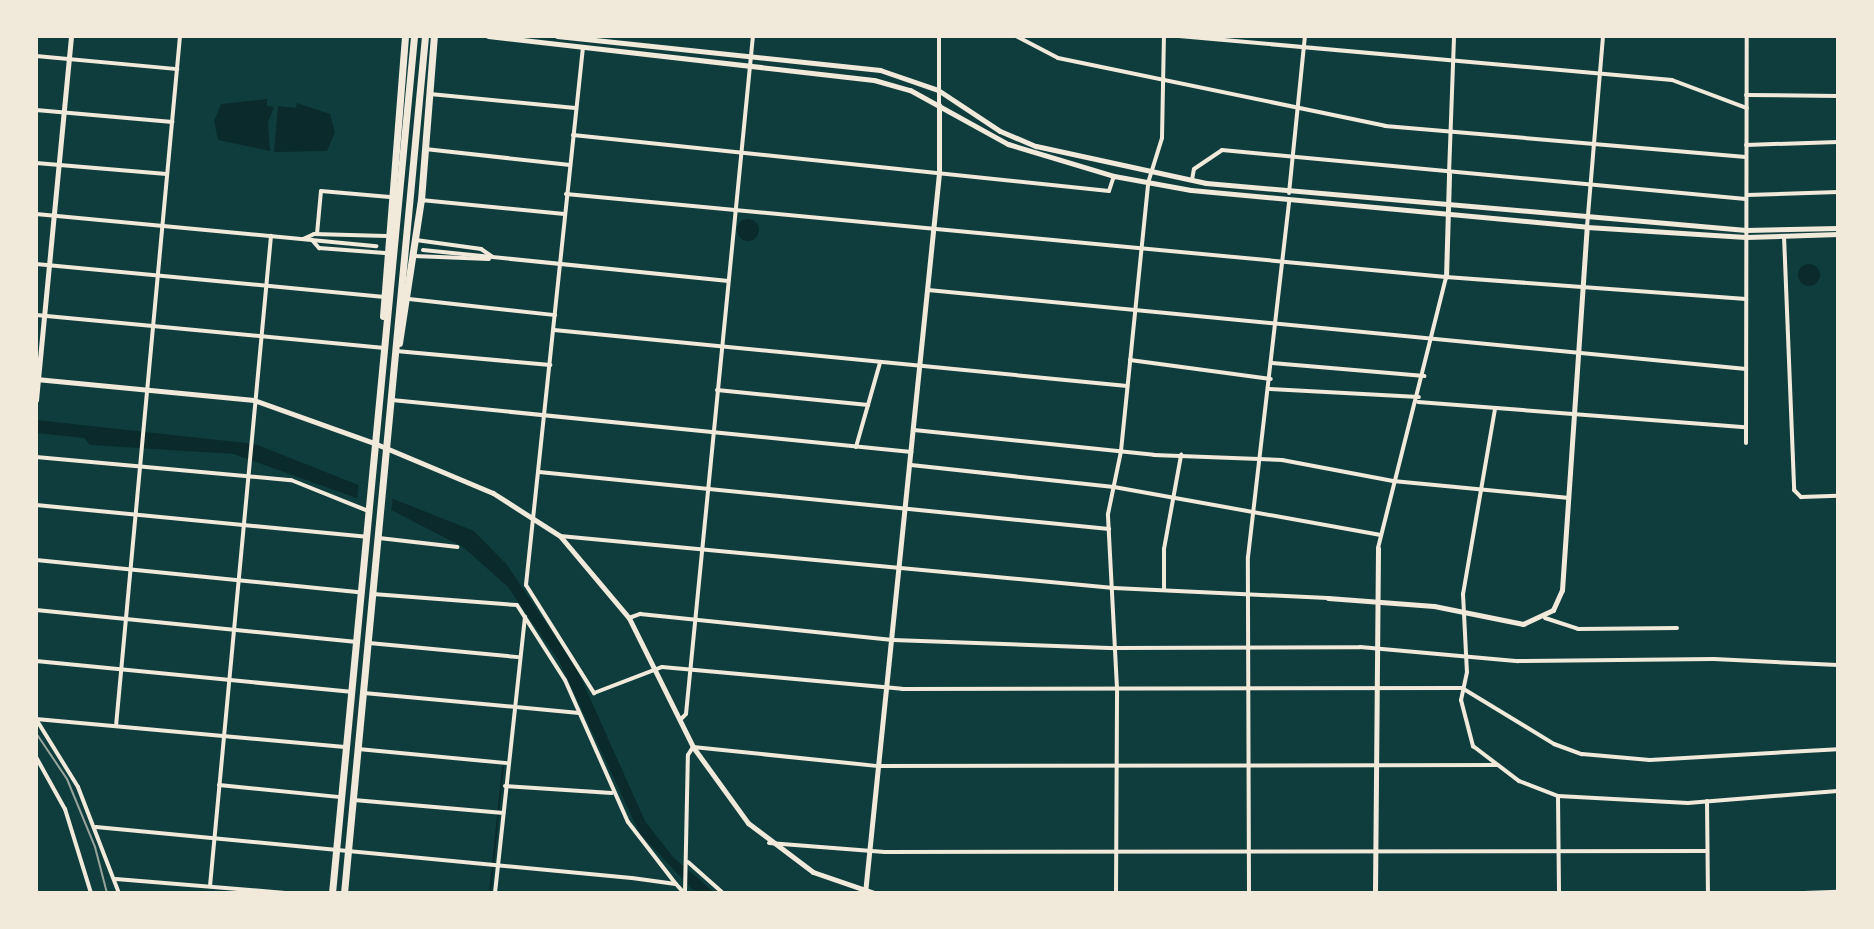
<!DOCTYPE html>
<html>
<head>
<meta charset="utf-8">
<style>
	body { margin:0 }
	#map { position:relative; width:1874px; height:929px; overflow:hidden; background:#0f3d3e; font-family:Jost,sans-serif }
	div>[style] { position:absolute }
	.water>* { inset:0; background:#0a2a2b }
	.round { border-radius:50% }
	.pier>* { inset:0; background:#0f3d3e }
	.stream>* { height:2px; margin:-1px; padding:0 1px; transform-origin:1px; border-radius:1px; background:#0a2a2b }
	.minor>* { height:4px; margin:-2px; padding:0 2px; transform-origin:2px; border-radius:2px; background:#f1e9da }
	.tertiary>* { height:5px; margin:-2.5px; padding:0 2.5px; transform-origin:2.5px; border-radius:2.5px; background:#f1e9da }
	.secondary>* { height:5px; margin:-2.5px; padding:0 2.5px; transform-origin:2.5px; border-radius:2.5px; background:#f1e9da }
	.trunk>* { height:7px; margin:-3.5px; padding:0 3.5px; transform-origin:3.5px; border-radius:3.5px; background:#f1e9da }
	.rail>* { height:2px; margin:-1px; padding:0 1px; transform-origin:1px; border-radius:1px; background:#97a49c }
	span { translate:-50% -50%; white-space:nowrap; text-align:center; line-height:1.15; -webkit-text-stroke:4.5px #f1e9da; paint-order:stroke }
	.frame { position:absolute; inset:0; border:38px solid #f1e9da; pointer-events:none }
</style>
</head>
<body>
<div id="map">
	<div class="water">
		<i style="clip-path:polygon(267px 99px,267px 106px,274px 107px,268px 122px,270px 151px,218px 140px,214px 121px,221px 104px)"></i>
		<i style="clip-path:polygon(297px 103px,330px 114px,335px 132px,327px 151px,274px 152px,278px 106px,296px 108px)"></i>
		<i class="round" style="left:737px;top:219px;width:22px;height:22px"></i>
		<i class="round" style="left:1798px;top:264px;width:22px;height:22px"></i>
		<i style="clip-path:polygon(36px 420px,255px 444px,474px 531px,507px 565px,577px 669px,645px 821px,673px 857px,715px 893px,693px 890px,640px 834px,559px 661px,508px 587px,463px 547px,393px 511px,234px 454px,90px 445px,84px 438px,36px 433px)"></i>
	</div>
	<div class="pier">
		<i style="clip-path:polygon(359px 481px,393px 494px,391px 514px,357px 500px)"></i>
	</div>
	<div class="stream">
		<i style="left:490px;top:893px;width:127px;rotate:-84.1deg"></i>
	</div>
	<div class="minor">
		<i style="left:939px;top:36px;width:69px;rotate:90deg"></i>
		<i style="left:1016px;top:36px;width:47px;rotate:27.6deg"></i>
		<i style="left:1058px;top:58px;width:334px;rotate:11.7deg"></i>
		<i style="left:1385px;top:126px;width:362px;rotate:4.9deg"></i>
		<i style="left:1179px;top:36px;width:495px;rotate:5.1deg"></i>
		<i style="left:1672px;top:80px;width:80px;rotate:20.5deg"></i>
		<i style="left:583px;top:47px;width:541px;rotate:96.05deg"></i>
		<i style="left:526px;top:585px;width:128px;rotate:57.8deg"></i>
		<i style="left:594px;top:693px;width:73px;rotate:-20.9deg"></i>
		<i style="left:662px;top:667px;width:241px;rotate:5.2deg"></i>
		<i style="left:902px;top:689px;width:560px;rotate:-0.1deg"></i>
		<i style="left:1462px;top:688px;width:108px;rotate:31.3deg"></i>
		<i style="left:1554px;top:744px;width:30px;rotate:20deg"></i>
		<i style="left:1582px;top:754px;width:68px;rotate:5deg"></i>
		<i style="left:1650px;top:760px;width:188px;rotate:-3.3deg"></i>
		<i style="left:36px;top:56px;width:142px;rotate:5.3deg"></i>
		<i style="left:430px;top:94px;width:146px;rotate:5.5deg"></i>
		<i style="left:1746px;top:95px;width:92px;rotate:0.6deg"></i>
		<i style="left:36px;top:110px;width:137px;rotate:5deg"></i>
		<i style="left:573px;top:135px;width:539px;rotate:5.96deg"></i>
		<i style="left:1109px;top:191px;width:16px;rotate:-72deg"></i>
		<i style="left:1746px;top:145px;width:92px;rotate:-1.9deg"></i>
		<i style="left:425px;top:149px;width:146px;rotate:6.3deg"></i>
		<i style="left:36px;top:163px;width:131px;rotate:4.8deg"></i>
		<i style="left:1449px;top:174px;width:138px;rotate:-87.9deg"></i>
		<i style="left:1192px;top:180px;width:11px;rotate:-80deg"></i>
		<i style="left:1194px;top:169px;width:34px;rotate:-34deg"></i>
		<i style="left:1222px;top:150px;width:526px;rotate:5.34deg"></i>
		<i style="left:1289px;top:193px;width:158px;rotate:-84.2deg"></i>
		<i style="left:566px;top:194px;width:884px;rotate:5.39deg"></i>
		<i style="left:1446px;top:277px;width:301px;rotate:4.2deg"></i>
		<i style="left:1747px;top:195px;width:91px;rotate:-1.9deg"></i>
		<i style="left:421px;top:200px;width:144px;rotate:5.6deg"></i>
		<i style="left:36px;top:214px;width:342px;rotate:5.4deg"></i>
		<i style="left:1587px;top:227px;width:192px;rotate:-85.2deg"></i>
		<i style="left:317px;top:234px;width:43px;rotate:-84.7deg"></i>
		<i style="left:321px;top:191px;width:69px;rotate:5deg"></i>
		<i style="left:1784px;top:236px;width:254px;rotate:87.7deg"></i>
		<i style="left:1794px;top:490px;width:10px;rotate:45deg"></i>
		<i style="left:1801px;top:497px;width:37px;rotate:-2deg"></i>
		<i style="left:303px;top:239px;width:12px;rotate:-24deg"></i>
		<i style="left:314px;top:234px;width:72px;rotate:1.6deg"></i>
		<i style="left:312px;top:240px;width:11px;rotate:49deg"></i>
		<i style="left:319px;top:248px;width:66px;rotate:4.3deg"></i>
		<i style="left:416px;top:240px;width:66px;rotate:7.9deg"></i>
		<i style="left:481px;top:249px;width:14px;rotate:34deg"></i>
		<i style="left:423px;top:250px;width:307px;rotate:5.8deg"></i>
		<i style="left:414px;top:256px;width:75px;rotate:2.3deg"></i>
		<i style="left:36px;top:264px;width:350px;rotate:5.4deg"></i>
		<i style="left:928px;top:290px;width:822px;rotate:5.52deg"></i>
		<i style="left:409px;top:299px;width:147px;rotate:6.3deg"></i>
		<i style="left:36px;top:315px;width:350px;rotate:5.4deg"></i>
		<i style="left:554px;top:330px;width:576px;rotate:5.58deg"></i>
		<i style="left:396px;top:351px;width:155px;rotate:5.2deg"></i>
		<i style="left:1130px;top:360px;width:142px;rotate:7.7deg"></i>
		<i style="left:1272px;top:363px;width:153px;rotate:4.9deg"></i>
		<i style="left:1270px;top:389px;width:149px;rotate:3.1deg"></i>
		<i style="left:717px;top:390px;width:152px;rotate:5.7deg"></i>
		<i style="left:392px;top:400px;width:522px;rotate:5.72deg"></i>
		<i style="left:1418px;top:402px;width:328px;rotate:4.4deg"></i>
		<i style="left:1495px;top:409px;width:188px;rotate:99.8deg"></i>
		<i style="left:1463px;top:594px;width:78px;rotate:87.1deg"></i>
		<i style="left:1467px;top:672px;width:29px;rotate:102deg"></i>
		<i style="left:1461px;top:700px;width:48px;rotate:75.4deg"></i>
		<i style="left:1473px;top:746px;width:58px;rotate:37.3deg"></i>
		<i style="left:1519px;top:781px;width:42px;rotate:21deg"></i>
		<i style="left:1558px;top:796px;width:130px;rotate:3.1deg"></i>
		<i style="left:1688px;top:803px;width:150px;rotate:-4.6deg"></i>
		<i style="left:914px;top:430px;width:241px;rotate:5.9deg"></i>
		<i style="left:1154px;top:455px;width:128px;rotate:2.2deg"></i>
		<i style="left:1282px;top:460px;width:113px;rotate:10.7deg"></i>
		<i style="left:1393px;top:481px;width:177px;rotate:5.5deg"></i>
		<i style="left:1746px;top:443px;width:407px;rotate:-89.9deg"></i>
		<i style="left:856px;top:447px;width:87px;rotate:-74.1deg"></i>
		<i style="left:36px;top:457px;width:256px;rotate:5.2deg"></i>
		<i style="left:291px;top:480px;width:83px;rotate:21.9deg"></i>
		<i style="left:911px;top:465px;width:204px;rotate:6.2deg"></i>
		<i style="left:1114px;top:487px;width:271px;rotate:10.2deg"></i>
		<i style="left:539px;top:472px;width:573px;rotate:5.71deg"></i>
		<i style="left:36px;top:505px;width:332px;rotate:5.5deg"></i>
		<i style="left:560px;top:536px;width:556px;rotate:5.36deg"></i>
		<i style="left:1114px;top:588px;width:214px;rotate:2.7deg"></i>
		<i style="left:379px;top:538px;width:79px;rotate:6.6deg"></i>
		<i style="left:1378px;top:548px;width:279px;rotate:-75.9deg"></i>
		<i style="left:36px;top:560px;width:325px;rotate:5.7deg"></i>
		<i style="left:1164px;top:590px;width:41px;rotate:-90deg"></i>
		<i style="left:1164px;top:549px;width:96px;rotate:-79.7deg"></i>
		<i style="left:373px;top:594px;width:144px;rotate:4.4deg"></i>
		<i style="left:517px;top:605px;width:89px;rotate:57.4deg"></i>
		<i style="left:565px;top:680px;width:155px;rotate:66.1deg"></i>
		<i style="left:628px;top:822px;width:78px;rotate:52.3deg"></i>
		<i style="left:36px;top:610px;width:320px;rotate:5.7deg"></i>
		<i style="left:629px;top:618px;width:12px;rotate:-20deg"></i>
		<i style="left:640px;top:614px;width:254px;rotate:5.9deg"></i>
		<i style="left:893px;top:640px;width:223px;rotate:2.1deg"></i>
		<i style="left:1116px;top:648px;width:244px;rotate:-0.2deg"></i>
		<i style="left:1360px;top:647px;width:159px;rotate:5.1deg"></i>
		<i style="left:1518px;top:661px;width:196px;rotate:-0.6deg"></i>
		<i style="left:1714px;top:659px;width:124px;rotate:2.8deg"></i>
		<i style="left:1545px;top:618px;width:35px;rotate:18deg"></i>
		<i style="left:1578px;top:629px;width:99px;rotate:-0.6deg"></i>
		<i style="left:369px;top:643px;width:150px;rotate:5.4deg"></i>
		<i style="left:36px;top:661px;width:316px;rotate:5.6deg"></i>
		<i style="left:364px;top:693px;width:216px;rotate:5.3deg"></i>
		<i style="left:36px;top:719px;width:310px;rotate:5.2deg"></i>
		<i style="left:36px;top:719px;width:80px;rotate:58.3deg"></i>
		<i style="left:78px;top:787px;width:114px;rotate:68.9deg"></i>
		<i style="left:680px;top:720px;width:8px;rotate:-45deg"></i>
		<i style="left:686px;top:714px;width:681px;rotate:-84.36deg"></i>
		<i style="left:116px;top:726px;width:693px;rotate:-84.7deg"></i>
		<i style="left:358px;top:749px;width:150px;rotate:5.4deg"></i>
		<i style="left:36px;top:757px;width:60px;rotate:60.9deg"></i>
		<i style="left:65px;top:809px;width:88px;rotate:72.8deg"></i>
		<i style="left:219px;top:785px;width:122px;rotate:5.7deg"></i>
		<i style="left:505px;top:786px;width:107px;rotate:3.7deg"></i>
		<i style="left:1558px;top:796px;width:97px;rotate:89.4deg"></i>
		<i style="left:354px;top:800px;width:150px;rotate:5deg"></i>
		<i style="left:1707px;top:801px;width:92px;rotate:89.4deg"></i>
		<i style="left:96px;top:827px;width:538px;rotate:5.44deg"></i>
		<i style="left:632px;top:878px;width:44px;rotate:7.8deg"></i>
		<i style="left:676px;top:884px;width:12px;rotate:48deg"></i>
		<i style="left:769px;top:843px;width:116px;rotate:4.4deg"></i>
		<i style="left:885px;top:852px;width:822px;rotate:-0.07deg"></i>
		<i style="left:688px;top:862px;width:47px;rotate:41.5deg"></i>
		<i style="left:116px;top:879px;width:170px;rotate:4.7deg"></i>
		<i style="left:210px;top:886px;width:653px;rotate:-84.64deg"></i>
		<i style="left:495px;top:893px;width:278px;rotate:-83.8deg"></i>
		<i style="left:685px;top:893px;width:138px;rotate:-88.8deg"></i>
		<i style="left:688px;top:755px;width:9px;rotate:-58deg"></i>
		<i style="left:693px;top:747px;width:186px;rotate:5.9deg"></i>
		<i style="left:878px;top:766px;width:619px;rotate:-0.09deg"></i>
		<i style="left:1116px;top:893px;width:205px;rotate:-89.7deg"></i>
		<i style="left:1117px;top:688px;width:174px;rotate:-93deg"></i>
		<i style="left:1108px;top:514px;width:64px;rotate:-78.3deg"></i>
		<i style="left:1121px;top:451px;width:269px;rotate:-84.2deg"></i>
		<i style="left:1148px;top:183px;width:47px;rotate:-72.7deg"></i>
		<i style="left:1162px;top:138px;width:102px;rotate:-88.9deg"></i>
		<i style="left:1249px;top:893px;width:336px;rotate:-90.2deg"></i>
		<i style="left:1248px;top:557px;width:357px;rotate:-83.4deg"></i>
		<i style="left:1804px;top:893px;width:34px;rotate:-2deg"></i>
	</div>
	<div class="tertiary">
		<i style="left:488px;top:36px;width:388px;rotate:6.5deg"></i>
		<i style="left:874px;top:80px;width:37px;rotate:16deg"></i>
		<i style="left:910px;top:90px;width:112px;rotate:28.9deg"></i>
		<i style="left:1008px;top:144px;width:111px;rotate:16.8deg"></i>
		<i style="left:1114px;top:176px;width:78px;rotate:10.3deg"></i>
		<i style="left:1191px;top:190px;width:398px;rotate:5.3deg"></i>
		<i style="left:1587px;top:227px;width:159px;rotate:3.6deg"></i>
		<i style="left:1746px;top:237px;width:92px;rotate:-1.9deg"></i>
		<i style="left:557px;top:36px;width:325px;rotate:6deg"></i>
		<i style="left:880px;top:70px;width:61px;rotate:19deg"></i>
		<i style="left:938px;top:90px;width:74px;rotate:33.5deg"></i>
		<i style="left:1000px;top:131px;width:39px;rotate:23deg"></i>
		<i style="left:1036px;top:146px;width:174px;rotate:12.3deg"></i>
		<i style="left:1206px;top:183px;width:542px;rotate:4.97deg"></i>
		<i style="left:1746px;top:230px;width:92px;rotate:-1.2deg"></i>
		<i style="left:1446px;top:277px;width:103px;rotate:-88.3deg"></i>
		<i style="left:36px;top:379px;width:219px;rotate:5.5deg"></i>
		<i style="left:254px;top:400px;width:127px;rotate:19.7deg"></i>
		<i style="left:36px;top:400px;width:366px;rotate:-84.5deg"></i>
		<i style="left:1328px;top:598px;width:106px;rotate:4.3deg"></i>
		<i style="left:1434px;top:606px;width:91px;rotate:11.4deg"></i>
		<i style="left:1523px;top:624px;width:33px;rotate:-25deg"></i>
		<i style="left:1553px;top:610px;width:22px;rotate:-66deg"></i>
		<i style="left:1562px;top:590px;width:364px;rotate:-86.1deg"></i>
		<i style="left:865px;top:893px;width:724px;rotate:-84.13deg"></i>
		<i style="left:939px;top:173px;width:68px;rotate:-90deg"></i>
		<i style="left:1375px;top:893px;width:345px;rotate:-89.5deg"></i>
	</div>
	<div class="secondary">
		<i style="left:374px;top:443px;width:129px;rotate:22.8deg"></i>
		<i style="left:493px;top:493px;width:80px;rotate:32.7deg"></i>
		<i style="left:560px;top:536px;width:107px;rotate:49.9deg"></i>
		<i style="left:629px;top:618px;width:144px;rotate:63.6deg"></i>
		<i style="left:693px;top:747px;width:94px;rotate:54.1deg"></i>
		<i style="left:748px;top:823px;width:81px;rotate:37deg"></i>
		<i style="left:813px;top:872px;width:65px;rotate:19deg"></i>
	</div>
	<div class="trunk">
		<i style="left:383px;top:316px;width:281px;rotate:-85.5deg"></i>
		<i style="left:399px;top:343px;width:145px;rotate:-81.3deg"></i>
		<i style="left:421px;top:200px;width:165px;rotate:-85.5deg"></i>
		<i style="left:332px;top:893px;width:861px;rotate:-84.53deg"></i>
		<i style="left:344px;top:893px;width:861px;rotate:-84.6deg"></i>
	</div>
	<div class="rail">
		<i style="left:36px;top:733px;width:55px;rotate:56deg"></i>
		<i style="left:67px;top:779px;width:74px;rotate:67.6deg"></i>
		<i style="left:95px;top:847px;width:48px;rotate:75.4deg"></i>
	</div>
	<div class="frame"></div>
</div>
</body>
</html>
